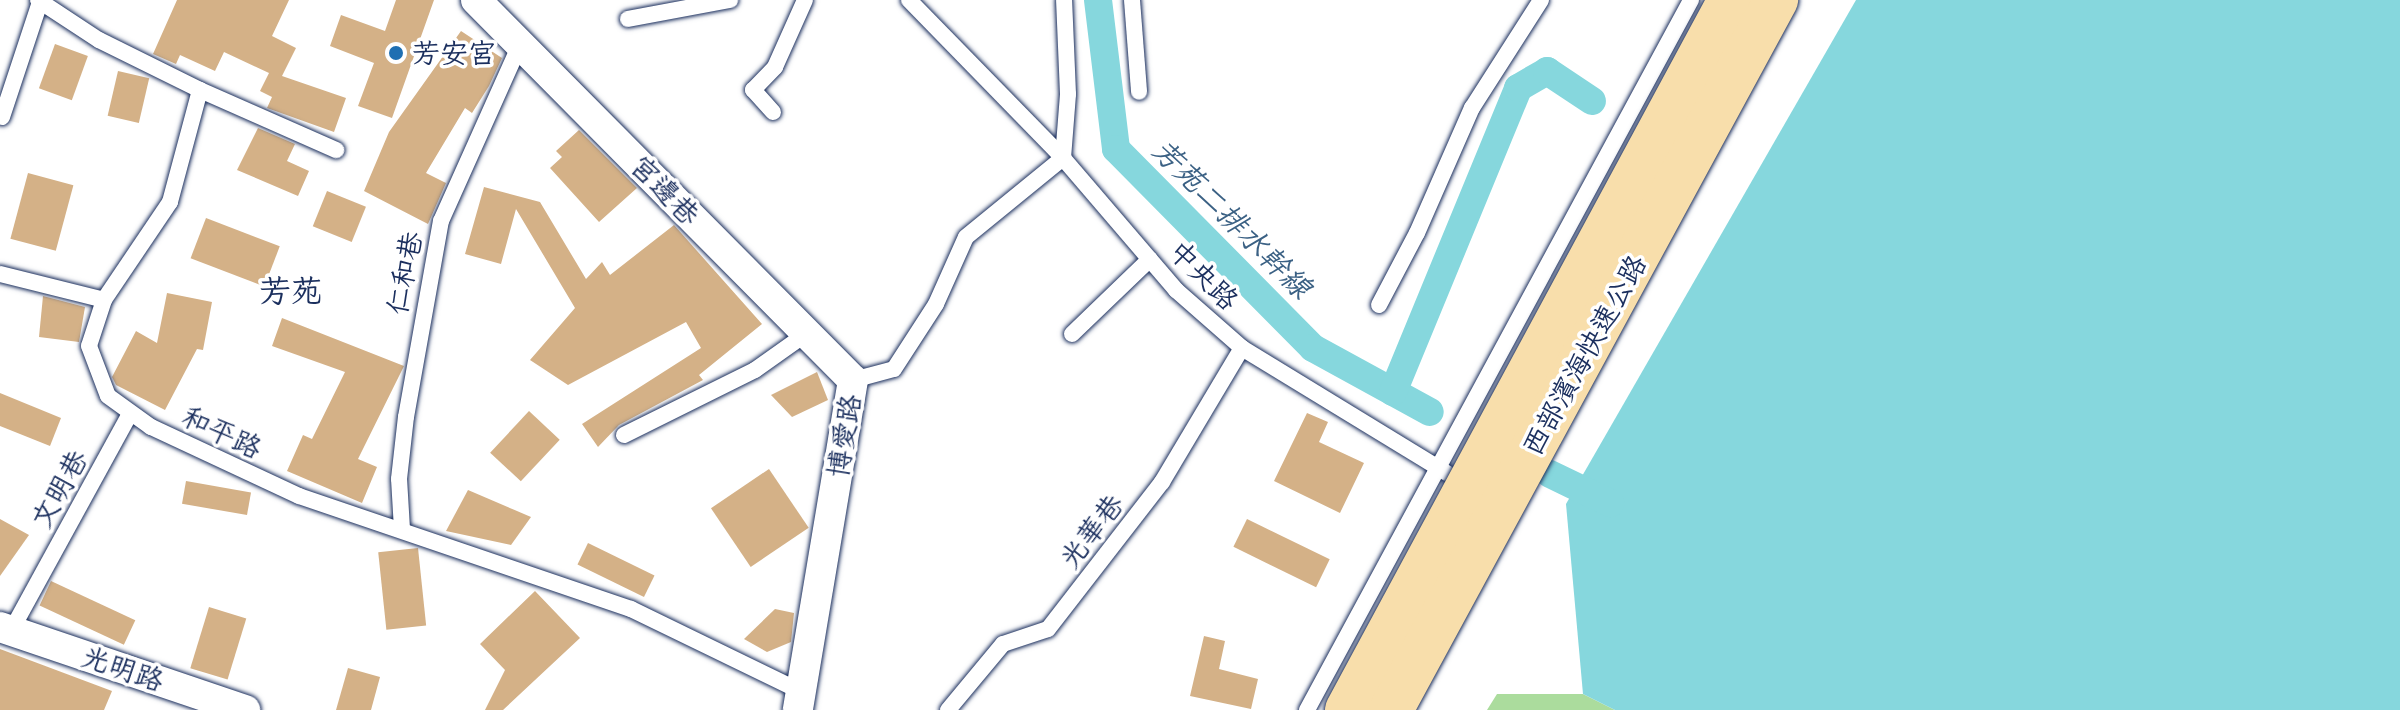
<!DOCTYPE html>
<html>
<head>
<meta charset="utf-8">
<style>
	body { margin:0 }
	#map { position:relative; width:2400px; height:710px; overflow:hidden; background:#fff; font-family:Itim,"LXGW WenKai TC",sans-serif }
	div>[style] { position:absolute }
	.green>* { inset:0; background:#abdc9d }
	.water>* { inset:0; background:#86d7dd }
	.canal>* { height:28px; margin:-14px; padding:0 14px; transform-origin:14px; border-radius:14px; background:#86d7dd }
	.building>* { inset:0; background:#d4b187; transform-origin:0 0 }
	.roads { filter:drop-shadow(0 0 2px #1b2f5e) drop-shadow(0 0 2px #1b2f5e) }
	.lane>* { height:16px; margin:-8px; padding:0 8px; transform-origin:8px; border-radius:8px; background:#fff }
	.street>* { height:30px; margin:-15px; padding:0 15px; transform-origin:15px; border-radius:15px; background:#fff }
	.bridges { filter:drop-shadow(0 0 2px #1b2f5e) drop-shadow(0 0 2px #1b2f5e) }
	.highway-bridge>* { height:44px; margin:-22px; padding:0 22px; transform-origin:22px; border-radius:22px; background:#f8deab }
	.dots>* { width:22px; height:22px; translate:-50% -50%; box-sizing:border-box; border:4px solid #fff; border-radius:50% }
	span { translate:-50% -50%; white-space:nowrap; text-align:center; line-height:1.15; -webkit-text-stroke:7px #fff; paint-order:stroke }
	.poi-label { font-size:28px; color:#1b2f5e }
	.left { translate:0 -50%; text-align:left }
	.street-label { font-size:28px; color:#1b2f5e }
	.water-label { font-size:30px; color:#3b6184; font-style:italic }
	.quarter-label { font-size:32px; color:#1b2f5e }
</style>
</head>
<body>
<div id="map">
	<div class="green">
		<i style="clip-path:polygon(1497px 694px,1583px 694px,1615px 710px,1487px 710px)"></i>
	</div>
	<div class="water">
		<i style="clip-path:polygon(1856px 0,2400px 0,2400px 710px,1615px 710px,1583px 694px,1566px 504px)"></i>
	</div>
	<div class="canal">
		<i style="left:1098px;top:0;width:150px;rotate:83.1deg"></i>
		<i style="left:1116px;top:149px;width:280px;rotate:45.3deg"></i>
		<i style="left:1313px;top:348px;width:133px;rotate:28.7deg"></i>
		<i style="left:1393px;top:392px;width:329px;rotate:-67.6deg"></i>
		<i style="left:1518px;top:88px;width:34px;rotate:-30deg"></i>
		<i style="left:1547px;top:71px;width:54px;rotate:33.7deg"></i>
		<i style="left:1550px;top:474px;width:67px;rotate:25.8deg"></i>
	</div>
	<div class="building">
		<i style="clip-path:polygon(177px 0,289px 0,272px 36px,296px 48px,282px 76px,346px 98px,334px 132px,267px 108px,272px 97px,260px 91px,269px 73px,224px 52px,215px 71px,180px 55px,176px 64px,153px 54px)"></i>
		<i style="clip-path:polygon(396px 0,434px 0,392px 118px,358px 106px,374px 63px,330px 46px,341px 15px,385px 31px)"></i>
		<i style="clip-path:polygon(461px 31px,502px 58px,489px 86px,472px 113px,465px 108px,426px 173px,446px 183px,428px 224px,364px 191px,389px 132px)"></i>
		<i style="left:55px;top:44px;width:35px;height:47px;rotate:20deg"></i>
		<i style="left:118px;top:71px;width:32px;height:46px;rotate:13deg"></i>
		<i style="clip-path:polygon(258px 128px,295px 144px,287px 161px,309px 171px,298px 196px,237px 170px)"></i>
		<i style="clip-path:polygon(579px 130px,637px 188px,599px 222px,550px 168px,562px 157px,556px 151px)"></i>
		<i style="left:28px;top:173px;width:47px;height:68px;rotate:15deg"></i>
		<i style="clip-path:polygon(484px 187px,540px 202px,586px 279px,602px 262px,610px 275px,674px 225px,762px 324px,699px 375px,703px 380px,619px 425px,598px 447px,582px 424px,701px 348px,686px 322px,568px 385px,530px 360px,575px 308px,516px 209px,501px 264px,465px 254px)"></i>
		<i style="left:327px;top:191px;width:42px;height:38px;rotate:22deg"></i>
		<i style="left:206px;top:218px;width:79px;height:43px;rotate:21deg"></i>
		<i style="clip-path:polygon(167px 293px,212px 302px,203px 350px,197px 349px,165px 410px,116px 385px,112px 377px,136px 331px,157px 343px)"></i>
		<i style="clip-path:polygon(43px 296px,85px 307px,79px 342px,39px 337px)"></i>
		<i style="clip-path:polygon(282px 318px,404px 366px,358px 459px,377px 467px,362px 503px,287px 471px,303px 435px,312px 439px,345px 372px,272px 346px)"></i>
		<i style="clip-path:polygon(817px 372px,828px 400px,792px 417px,771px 395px)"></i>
		<i style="clip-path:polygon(0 393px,61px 418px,50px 446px,0 426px)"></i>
		<i style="left:529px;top:411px;width:42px;height:57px;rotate:43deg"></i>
		<i style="clip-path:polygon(1307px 413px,1328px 422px,1319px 442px,1364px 463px,1340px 513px,1274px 481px)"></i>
		<i style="left:769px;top:469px;width:71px;height:70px;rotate:56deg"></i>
		<i style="left:186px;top:481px;width:66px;height:23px;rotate:10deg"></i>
		<i style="clip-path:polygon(468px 490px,531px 517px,511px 545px,446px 531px)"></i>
		<i style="clip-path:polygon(0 519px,29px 535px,0 576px)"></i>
		<i style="left:1247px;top:519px;width:92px;height:31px;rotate:26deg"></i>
		<i style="left:588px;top:543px;width:74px;height:24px;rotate:26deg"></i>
		<i style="left:418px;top:548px;width:78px;height:40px;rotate:84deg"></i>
		<i style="left:51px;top:581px;width:93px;height:27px;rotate:25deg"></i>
		<i style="clip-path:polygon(535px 591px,580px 638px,503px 710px,485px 710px,505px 670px,480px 644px)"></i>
		<i style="left:209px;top:607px;width:39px;height:64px;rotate:17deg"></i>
		<i style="clip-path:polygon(775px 609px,794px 613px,791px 642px,767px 652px,744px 639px)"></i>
		<i style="clip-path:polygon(1204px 636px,1225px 641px,1219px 669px,1258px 679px,1251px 709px,1190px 696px)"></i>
		<i style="clip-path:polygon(0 649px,112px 691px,104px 710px,0 710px)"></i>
		<i style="clip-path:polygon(348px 668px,380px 677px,371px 710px,336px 710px)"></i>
	</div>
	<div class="roads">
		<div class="lane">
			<i style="left:38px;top:0;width:73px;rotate:33.3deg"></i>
			<i style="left:99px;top:40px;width:113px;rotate:26.3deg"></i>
			<i style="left:200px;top:90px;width:116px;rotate:105deg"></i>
			<i style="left:170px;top:202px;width:118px;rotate:124deg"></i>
			<i style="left:104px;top:300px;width:48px;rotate:108.1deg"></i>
			<i style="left:89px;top:346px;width:53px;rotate:69.2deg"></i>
			<i style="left:108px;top:396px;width:53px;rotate:35.8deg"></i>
			<i style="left:151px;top:427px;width:163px;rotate:25deg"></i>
			<i style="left:299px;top:496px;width:351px;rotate:18.8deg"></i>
			<i style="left:631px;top:609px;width:192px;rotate:25.9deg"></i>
			<i style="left:909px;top:0;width:221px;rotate:45.7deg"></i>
			<i style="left:1063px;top:158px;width:174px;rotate:49.4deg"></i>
			<i style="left:1176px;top:290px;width:88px;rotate:41.3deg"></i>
			<i style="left:1242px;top:348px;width:240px;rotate:31.4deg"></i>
			<i style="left:1132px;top:0;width:92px;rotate:85.6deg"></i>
			<i style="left:628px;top:19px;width:104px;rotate:-10.6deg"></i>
			<i style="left:200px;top:90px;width:149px;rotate:23.8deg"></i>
			<i style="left:773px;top:112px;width:30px;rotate:-132deg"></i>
			<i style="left:753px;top:90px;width:32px;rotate:-46deg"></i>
			<i style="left:775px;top:67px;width:73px;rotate:-65.9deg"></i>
			<i style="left:2px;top:117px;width:121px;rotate:-71.7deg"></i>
			<i style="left:0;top:274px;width:107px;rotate:14deg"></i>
			<i style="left:1379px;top:305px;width:81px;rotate:-62.2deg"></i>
			<i style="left:1417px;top:233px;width:137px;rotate:-66.3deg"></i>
			<i style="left:1472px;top:108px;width:128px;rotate:-57.4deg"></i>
			<i style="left:1072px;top:334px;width:108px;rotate:-43.9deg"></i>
			<i style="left:853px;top:380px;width:42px;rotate:-15deg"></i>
			<i style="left:894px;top:369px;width:77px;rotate:-57.1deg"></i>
			<i style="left:936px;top:304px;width:73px;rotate:-65.9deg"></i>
			<i style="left:966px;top:237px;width:125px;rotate:-39.2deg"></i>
			<i style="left:1063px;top:158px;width:64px;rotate:-85.5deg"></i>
			<i style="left:1068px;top:94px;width:94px;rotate:-92.4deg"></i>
			<i style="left:624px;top:435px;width:146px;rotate:-26.4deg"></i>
			<i style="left:755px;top:370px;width:64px;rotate:-35.4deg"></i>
			<i style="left:402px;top:529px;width:50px;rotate:-93.4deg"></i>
			<i style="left:399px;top:479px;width:62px;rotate:-83.6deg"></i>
			<i style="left:406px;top:417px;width:199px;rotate:-79.9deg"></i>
			<i style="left:441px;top:221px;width:194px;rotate:-65.9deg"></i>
			<i style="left:11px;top:631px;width:247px;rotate:-61.3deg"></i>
			<i style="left:948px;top:710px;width:86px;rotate:-50.2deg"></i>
			<i style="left:1003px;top:644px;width:47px;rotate:-18.4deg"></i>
			<i style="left:1048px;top:629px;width:186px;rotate:-52.2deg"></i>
			<i style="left:1162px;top:482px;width:156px;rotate:-59.2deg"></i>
			<i style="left:1307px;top:710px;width:807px;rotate:-61.59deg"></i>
		</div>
		<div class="street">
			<i style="left:476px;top:0;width:535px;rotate:45.23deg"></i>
			<i style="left:853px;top:380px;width:335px;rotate:99.5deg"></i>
			<i style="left:0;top:627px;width:259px;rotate:18.7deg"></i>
		</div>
	</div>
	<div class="bridges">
		<div class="highway-bridge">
			<i style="left:1347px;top:710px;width:807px;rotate:-61.66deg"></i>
			<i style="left:1391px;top:710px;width:808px;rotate:-61.53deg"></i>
		</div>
	</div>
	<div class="dots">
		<i style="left:396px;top:53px;background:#1f6fb2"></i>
	</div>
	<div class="poi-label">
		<span class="left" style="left:412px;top:53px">芳安宮</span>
	</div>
	<div class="street-label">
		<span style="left:665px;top:190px;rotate:45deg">宮邊巷</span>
		<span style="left:404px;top:273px;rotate:-79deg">仁和巷</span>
		<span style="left:1204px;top:275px;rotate:45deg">中央路</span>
		<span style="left:1584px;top:355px;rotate:-61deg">西部濱海快速公路</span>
		<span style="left:222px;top:432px;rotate:25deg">和平路</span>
		<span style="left:844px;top:436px;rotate:-81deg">博愛路</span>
		<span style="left:59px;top:489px;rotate:-61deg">文明巷</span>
		<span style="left:1091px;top:531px;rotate:-52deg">光華巷</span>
		<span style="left:123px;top:668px;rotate:19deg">光明路</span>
	</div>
	<div class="water-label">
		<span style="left:1232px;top:219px;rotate:45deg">芳苑二排水幹線</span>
	</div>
	<div class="quarter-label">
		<span style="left:291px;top:291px">芳苑</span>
	</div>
</div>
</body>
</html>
